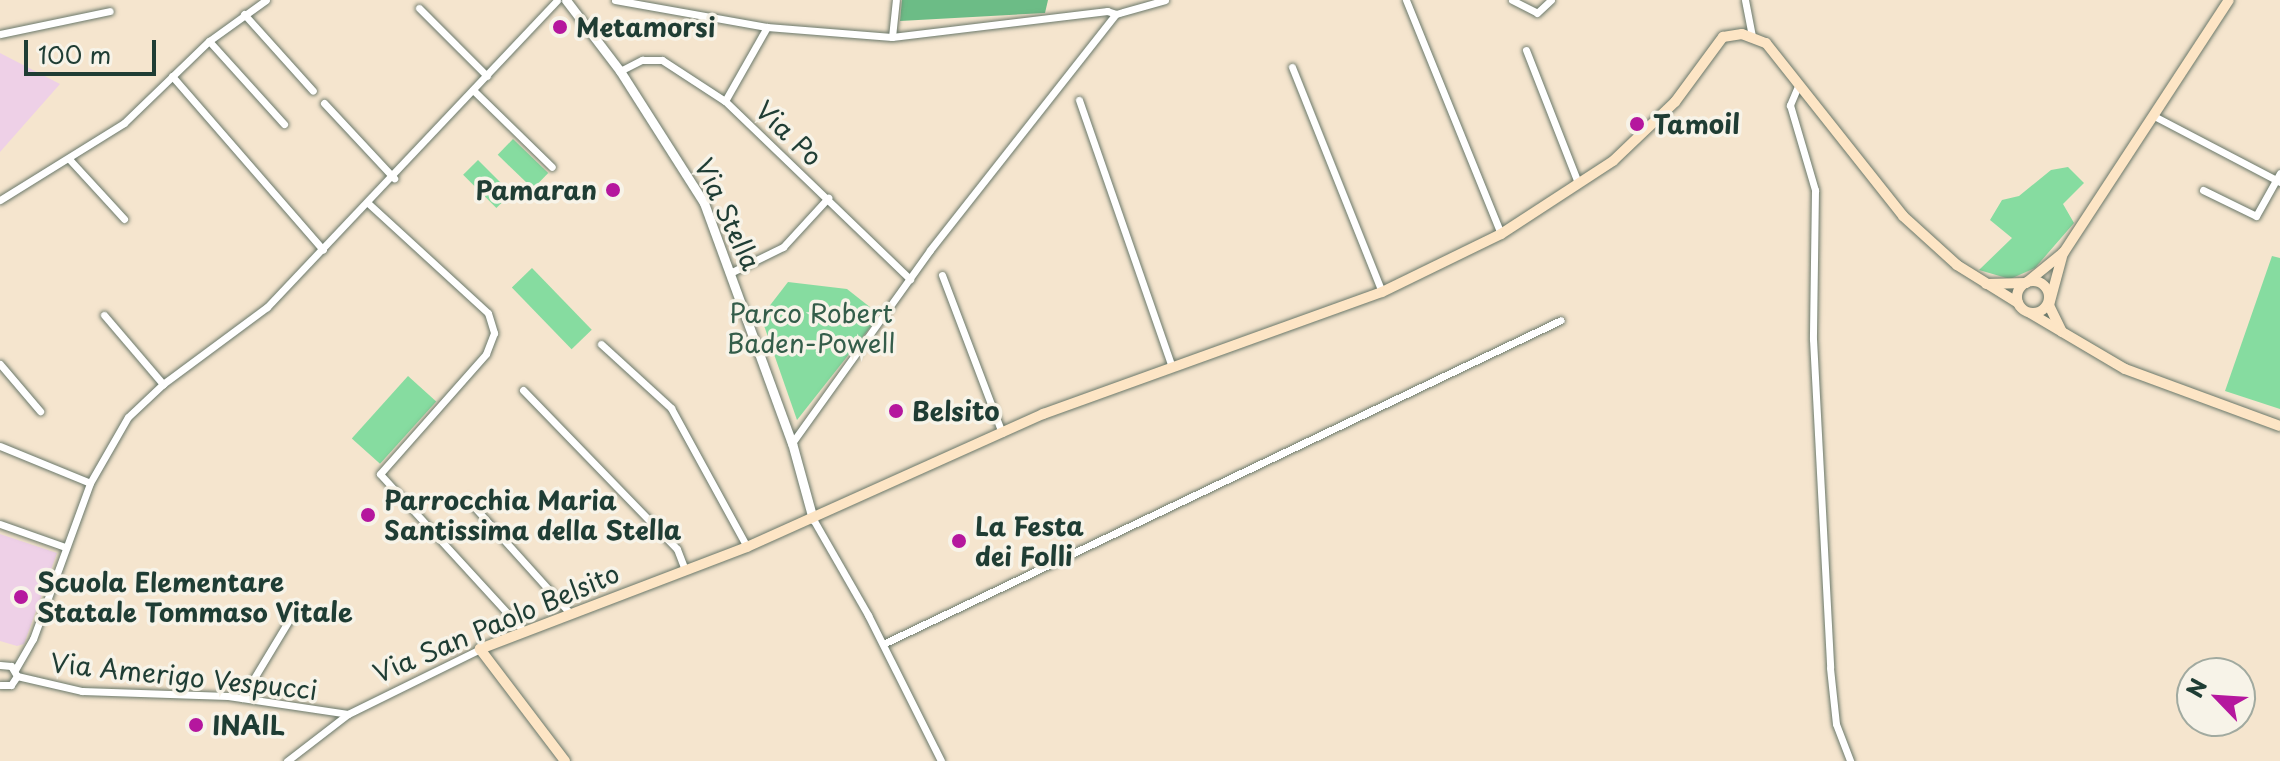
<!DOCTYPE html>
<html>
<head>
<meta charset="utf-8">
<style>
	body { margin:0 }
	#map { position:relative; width:2280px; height:761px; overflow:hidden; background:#f5e5ce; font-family:"Playpen Sans",sans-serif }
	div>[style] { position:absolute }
	.built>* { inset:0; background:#eed0e7 }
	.green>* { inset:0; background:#86dca0; transform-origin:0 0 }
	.forest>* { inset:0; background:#6cbc86 }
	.roads { filter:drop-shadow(0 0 2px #6a786a) drop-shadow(0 0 2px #6a786a) }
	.minor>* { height:7px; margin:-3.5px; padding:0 3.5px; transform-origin:3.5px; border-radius:3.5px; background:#fff }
	.tertiary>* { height:9px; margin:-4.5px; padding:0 4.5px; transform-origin:4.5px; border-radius:4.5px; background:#fff }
	.secondary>* { height:10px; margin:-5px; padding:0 5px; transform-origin:5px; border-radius:5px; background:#fde5c5 }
	.secondary>.ring { margin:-5px; padding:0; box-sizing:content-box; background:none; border:10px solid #fde5c5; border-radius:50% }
	.dots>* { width:22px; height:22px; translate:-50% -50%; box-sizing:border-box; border:4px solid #f7f3e8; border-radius:50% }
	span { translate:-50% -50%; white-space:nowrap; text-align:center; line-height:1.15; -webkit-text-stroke:7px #f7f3e8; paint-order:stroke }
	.poi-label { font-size:26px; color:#1f3d34; font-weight:700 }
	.left { translate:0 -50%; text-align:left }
	.right { translate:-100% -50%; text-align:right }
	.street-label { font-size:26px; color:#1f3d34 }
	.park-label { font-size:26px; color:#345d4a }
	.north { position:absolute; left:2176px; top:657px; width:80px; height:80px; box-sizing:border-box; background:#f7f3e8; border:2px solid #a1aaa0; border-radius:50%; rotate:295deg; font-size:22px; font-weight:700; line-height:32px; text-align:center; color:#1f3d34 }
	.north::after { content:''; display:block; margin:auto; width:28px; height:36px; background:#b5179e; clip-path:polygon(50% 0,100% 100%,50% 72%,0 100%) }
	.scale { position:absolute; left:24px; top:40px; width:132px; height:36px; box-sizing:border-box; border:4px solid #1f3d34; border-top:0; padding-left:10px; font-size:24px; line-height:28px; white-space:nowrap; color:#1f3d34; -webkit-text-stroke:6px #f7f3e8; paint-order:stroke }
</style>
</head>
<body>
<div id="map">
	<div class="built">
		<i style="clip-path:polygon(0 53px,60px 84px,0 152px)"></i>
		<i style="clip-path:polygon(0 534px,57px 553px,24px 644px,17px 646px,0 641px)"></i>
	</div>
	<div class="green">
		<i style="left:513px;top:139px;width:49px;height:22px;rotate:44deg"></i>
		<i style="left:478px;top:160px;width:47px;height:21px;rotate:45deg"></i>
		<i style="clip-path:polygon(2068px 167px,2084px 183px,2063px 204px,2074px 223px,2035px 268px,2010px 279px,1979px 270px,2012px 238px,1990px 220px,2002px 200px,2019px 196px,2051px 170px)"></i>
		<i style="clip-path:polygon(2272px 256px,2280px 258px,2280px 409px,2225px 391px)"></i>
		<i style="left:532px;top:268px;width:86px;height:28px;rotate:46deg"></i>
		<i style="clip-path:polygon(788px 282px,847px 289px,880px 315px,797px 420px,761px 317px)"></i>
		<i style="left:408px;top:376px;width:38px;height:84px;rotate:42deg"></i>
	</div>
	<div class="forest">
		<i style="clip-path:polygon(902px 0,1048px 0,1045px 13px,900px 21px)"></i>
	</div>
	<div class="roads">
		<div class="minor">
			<i style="left:615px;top:0;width:154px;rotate:10.1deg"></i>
			<i style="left:767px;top:27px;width:125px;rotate:4.6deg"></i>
			<i style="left:892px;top:37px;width:217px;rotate:-6.9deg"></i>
			<i style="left:1107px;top:11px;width:9px;rotate:18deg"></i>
			<i style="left:1116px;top:14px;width:51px;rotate:-15.9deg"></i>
			<i style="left:1406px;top:0;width:253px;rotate:67.9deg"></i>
			<i style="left:1512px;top:0;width:28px;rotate:27deg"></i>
			<i style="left:1537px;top:13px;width:19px;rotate:-43deg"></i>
			<i style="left:1745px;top:0;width:37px;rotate:79deg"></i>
			<i style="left:419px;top:8px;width:96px;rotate:45deg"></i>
			<i style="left:244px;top:14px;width:103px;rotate:48.1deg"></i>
			<i style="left:0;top:34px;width:112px;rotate:-11.8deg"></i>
			<i style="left:892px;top:37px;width:37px;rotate:-84deg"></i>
			<i style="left:209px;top:41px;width:112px;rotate:47.9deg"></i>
			<i style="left:1526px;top:50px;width:143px;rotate:68.6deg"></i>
			<i style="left:1292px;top:67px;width:242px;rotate:68.2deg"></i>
			<i style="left:620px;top:71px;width:25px;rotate:-27deg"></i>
			<i style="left:642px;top:60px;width:20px"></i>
			<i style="left:662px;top:60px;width:75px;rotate:33.1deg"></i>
			<i style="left:725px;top:101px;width:257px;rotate:43.9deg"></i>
			<i style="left:172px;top:76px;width:230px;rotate:49deg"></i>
			<i style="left:1798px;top:86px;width:21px;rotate:113deg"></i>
			<i style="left:1790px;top:105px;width:89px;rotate:73.6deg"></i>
			<i style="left:1815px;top:190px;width:149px;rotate:90.8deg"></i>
			<i style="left:1813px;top:339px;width:329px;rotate:87deg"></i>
			<i style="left:1830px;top:668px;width:56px;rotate:83.9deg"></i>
			<i style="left:1836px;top:724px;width:40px;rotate:69deg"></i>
			<i style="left:473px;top:90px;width:110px;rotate:44.3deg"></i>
			<i style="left:1079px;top:100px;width:283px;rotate:70.8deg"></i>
			<i style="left:725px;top:101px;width:85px;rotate:-60.4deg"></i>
			<i style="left:324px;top:103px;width:103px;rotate:47deg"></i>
			<i style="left:2154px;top:116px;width:142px;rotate:27.6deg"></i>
			<i style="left:70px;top:160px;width:80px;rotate:47.5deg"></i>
			<i style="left:2203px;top:190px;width:59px;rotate:26.1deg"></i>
			<i style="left:2256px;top:216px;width:49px;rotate:-60.8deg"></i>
			<i style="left:0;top:200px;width:146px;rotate:-31.8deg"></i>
			<i style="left:124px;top:123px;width:118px;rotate:-44deg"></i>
			<i style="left:209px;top:41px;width:70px;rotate:-35.7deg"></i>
			<i style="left:369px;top:204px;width:161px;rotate:42.5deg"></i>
			<i style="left:488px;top:313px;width:21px;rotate:73deg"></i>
			<i style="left:494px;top:333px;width:22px;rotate:111deg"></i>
			<i style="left:486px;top:354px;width:160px;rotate:131.5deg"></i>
			<i style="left:380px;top:474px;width:213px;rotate:47.5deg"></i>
			<i style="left:732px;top:272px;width:57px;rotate:-26.1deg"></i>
			<i style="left:783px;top:247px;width:67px;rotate:-47.4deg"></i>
			<i style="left:942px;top:275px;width:169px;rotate:69.2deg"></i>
			<i style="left:104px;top:315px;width:91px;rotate:49.5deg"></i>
			<i style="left:601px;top:344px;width:95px;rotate:42.4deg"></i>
			<i style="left:671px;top:408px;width:158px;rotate:61.3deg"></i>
			<i style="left:0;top:364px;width:62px;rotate:49.6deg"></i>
			<i style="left:523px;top:390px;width:221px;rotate:45.9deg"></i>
			<i style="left:677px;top:549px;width:22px;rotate:69deg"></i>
			<i style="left:792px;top:443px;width:237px;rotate:-54.4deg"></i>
			<i style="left:930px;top:250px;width:300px;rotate:-51.8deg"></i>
			<i style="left:0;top:446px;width:97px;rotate:22.3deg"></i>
			<i style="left:468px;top:500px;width:151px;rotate:48deg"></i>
			<i style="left:813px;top:519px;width:111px;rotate:60.2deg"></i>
			<i style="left:868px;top:615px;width:163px;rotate:63.4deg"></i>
			<i style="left:0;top:524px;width:69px;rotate:19.5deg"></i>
			<i style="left:883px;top:644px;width:751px;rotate:-25.54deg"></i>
			<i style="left:0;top:665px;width:11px;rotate:5deg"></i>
			<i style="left:11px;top:666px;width:12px;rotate:59deg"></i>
			<i style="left:17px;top:676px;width:11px;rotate:124deg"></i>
			<i style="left:11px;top:685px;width:11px;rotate:180deg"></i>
			<i style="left:15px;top:670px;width:36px;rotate:-60deg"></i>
			<i style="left:33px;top:639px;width:166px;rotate:-69.9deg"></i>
			<i style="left:90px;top:483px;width:76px;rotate:-60.1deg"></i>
			<i style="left:128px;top:417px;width:48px;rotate:-43.3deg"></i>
			<i style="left:163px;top:384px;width:129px;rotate:-36.5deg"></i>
			<i style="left:267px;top:307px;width:422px;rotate:-46.6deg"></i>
			<i style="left:17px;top:676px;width:67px;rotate:13deg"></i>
			<i style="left:82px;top:691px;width:146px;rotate:2deg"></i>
			<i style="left:228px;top:696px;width:121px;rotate:8.5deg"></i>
			<i style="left:242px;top:698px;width:97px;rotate:-58.9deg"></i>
			<i style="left:287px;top:761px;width:77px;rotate:-37.6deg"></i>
			<i style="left:348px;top:714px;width:147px;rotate:-26.2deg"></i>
		</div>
		<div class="tertiary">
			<i style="left:566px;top:0;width:89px;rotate:52.7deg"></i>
			<i style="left:620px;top:71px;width:156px;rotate:57.5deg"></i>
			<i style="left:704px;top:203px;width:256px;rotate:69.9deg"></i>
			<i style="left:792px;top:443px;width:79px;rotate:74.6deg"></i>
		</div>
		<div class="secondary">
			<i class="ring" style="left:2017px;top:281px;width:22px;height:22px"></i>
			<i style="left:1986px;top:284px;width:40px;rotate:-1.4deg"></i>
			<i style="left:2026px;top:283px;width:49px;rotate:-39.2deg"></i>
			<i style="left:2064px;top:252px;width:301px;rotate:-56.8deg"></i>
			<i style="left:2030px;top:313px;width:110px;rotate:30.5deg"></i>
			<i style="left:2125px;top:369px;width:165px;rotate:20.2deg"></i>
			<i style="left:2062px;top:332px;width:30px;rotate:-116deg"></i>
			<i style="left:2049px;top:305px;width:54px;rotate:-74.9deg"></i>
			<i style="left:565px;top:761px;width:141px;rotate:-127.2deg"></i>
			<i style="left:480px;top:649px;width:286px;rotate:-20.9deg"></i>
			<i style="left:747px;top:547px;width:325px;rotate:-24.2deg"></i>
			<i style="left:1043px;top:414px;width:360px;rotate:-19.8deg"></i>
			<i style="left:1382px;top:292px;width:132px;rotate:-26deg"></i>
			<i style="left:1501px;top:234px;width:134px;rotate:-33.1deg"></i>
			<i style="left:1613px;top:161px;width:86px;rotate:-43.6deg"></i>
			<i style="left:1675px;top:102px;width:81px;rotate:-53.6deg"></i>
			<i style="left:1723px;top:37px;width:19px;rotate:-9deg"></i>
			<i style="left:1742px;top:34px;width:26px;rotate:21deg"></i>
			<i style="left:1766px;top:43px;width:221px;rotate:51.6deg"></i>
			<i style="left:1903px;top:216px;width:73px;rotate:42.2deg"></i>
			<i style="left:1957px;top:265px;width:72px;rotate:31.9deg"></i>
		</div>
	</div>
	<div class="dots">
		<i style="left:560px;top:27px;background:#b5179e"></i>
		<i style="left:1637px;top:124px;background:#b5179e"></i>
		<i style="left:613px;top:190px;background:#b5179e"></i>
		<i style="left:896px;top:411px;background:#b5179e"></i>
		<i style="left:368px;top:515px;background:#b5179e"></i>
		<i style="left:959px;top:541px;background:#b5179e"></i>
		<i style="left:21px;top:597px;background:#b5179e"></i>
		<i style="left:196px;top:725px;background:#b5179e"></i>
	</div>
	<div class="poi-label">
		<span class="left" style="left:576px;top:27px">Metamorsi</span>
		<span class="left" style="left:1653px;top:124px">Tamoil</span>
		<span class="right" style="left:597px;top:190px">Pamaran</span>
		<span class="left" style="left:912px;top:411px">Belsito</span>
		<span class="left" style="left:384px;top:515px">Parrocchia Maria<br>Santissima della Stella</span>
		<span class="left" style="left:975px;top:541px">La Festa<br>dei Folli</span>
		<span class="left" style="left:37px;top:597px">Scuola Elementare<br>Statale Tommaso Vitale</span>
		<span class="left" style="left:212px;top:725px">INAIL</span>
	</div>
	<div class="street-label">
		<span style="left:789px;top:133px;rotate:44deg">Via Po</span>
		<span style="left:728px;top:214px;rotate:65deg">Via Stella</span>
		<span style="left:496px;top:623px;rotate:-23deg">Via San Paolo Belsito</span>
		<span style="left:184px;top:676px;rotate:6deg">Via Amerigo Vespucci</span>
	</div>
	<div class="park-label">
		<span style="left:811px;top:328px">Parco Robert<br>Baden-Powell</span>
	</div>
	<div class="north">N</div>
	<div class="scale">100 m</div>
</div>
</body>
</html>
